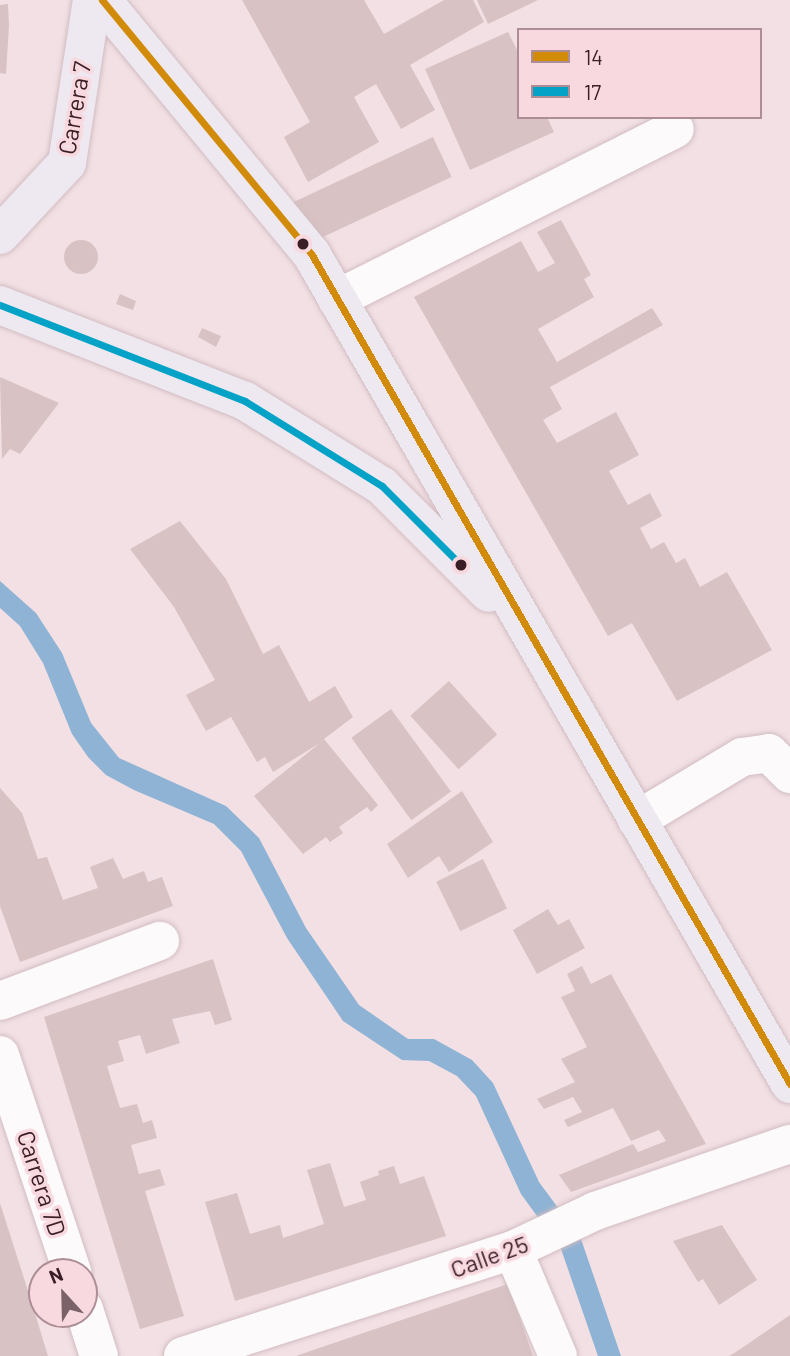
<!DOCTYPE html>
<html>
<head>
<meta charset="utf-8">
<style>
	body { margin:0 }
	#map { position:relative; width:790px; height:1356px; overflow:hidden; background:#f2e0e4; font-family:Barlow,sans-serif }
	div>[style] { position:absolute }
	.water>* { inset:0; background:#8fb3d4 }
	.building>* { inset:0; background:#d8c2c3; transform-origin:0 0 }
	.round { border-radius:50% }
	.roads { filter:drop-shadow(0 0 2px #d1bcc1) drop-shadow(0 0 2px #d1bcc1) }
	.minor>* { height:38px; margin:-19px; padding:0 19px; transform-origin:19px; border-radius:19px; background:#fdfafb }
	.major>* { height:38px; margin:-19px; padding:0 19px; transform-origin:19px; border-radius:19px; background:#eee8f0 }
	.bus-1>* { height:7px; margin:-3.5px; padding:0 3.5px; transform-origin:3.5px; border-radius:3.5px; background:#d18b08 }
	.bus-2>* { height:7px; margin:-3.5px; padding:0 3.5px; transform-origin:3.5px; border-radius:3.5px; background:#03a2c6 }
	.dots>* { width:19px; height:19px; translate:-50% -50%; box-sizing:border-box; border:4px solid #f9d9e0; border-radius:50% }
	span { translate:-50% -50%; white-space:nowrap; text-align:center; line-height:1.15; -webkit-text-stroke:7px #f9d9e0; paint-order:stroke }
	.street-label { font-size:24px; color:#3a1e26 }
	.legend { position:absolute; left:517px; top:28px; width:245px; height:91px; box-sizing:border-box; background:#f9d9e0; border:2px solid #ad8e96; margin:0; padding:9px 12px; list-style:none; font-size:21px; color:#3a1e26 }
	.legend li { display:flex; align-items:center; gap:14px; height:35px }
	.legend b { width:35px; border:2px solid #ad8e96 }
	.north { position:absolute; left:28px; top:1258px; width:70px; height:70px; box-sizing:border-box; background:#f9d9e0; border:2px solid #ad8e96; border-radius:50%; rotate:338deg; font-size:19px; font-weight:700; line-height:28px; text-align:center; color:#3a1e26 }
	.north::after { content:''; display:block; margin:auto; width:24px; height:32px; background:#7a6268; clip-path:polygon(50% 0,100% 100%,50% 72%,0 100%) }
</style>
</head>
<body>
<div id="map">
	<div class="water">
		<i style="clip-path:polygon(0 581px,36px 613px,62px 653px,91px 723px,119px 758px,226px 806px,259px 838px,306px 928px,359px 1005px,408px 1039px,434px 1039px,472px 1060px,493px 1083px,539px 1182px,581px 1239px,621px 1356px,598px 1356px,561px 1249px,521px 1194px,476px 1096px,457px 1076px,429px 1061px,402px 1060px,343px 1021px,287px 938px,241px 851px,214px 824px,134px 790px,106px 775px,88px 757px,72px 734px,43px 663px,20px 626px,0 608px)"></i>
	</div>
	<div class="building">
		<i style="clip-path:polygon(242px 0,364px 0,384px 34px,444px 0,473px 0,484px 22px,410px 65px,435px 110px,401px 129px,376px 84px,354px 97px,379px 142px,308px 182px,284px 137px,310px 122px)"></i>
		<i style="clip-path:polygon(477px 0,538px 0,488px 24px)"></i>
		<i style="clip-path:polygon(8px 4px,9px 26px,6px 74px,0 73px,0 5px)"></i>
		<i style="clip-path:polygon(508px 32px,519px 54px,519px 117px,547px 117px,554px 132px,470px 170px,425px 69px)"></i>
		<i style="left:433px;top:137px;width:44px;height:155px;rotate:65deg"></i>
		<i style="clip-path:polygon(561px 220px,591px 275px,584px 279px,594px 297px,538px 329px,557px 362px,652px 308px,663px 325px,550px 387px,562px 409px,543px 420px,557px 443px,616px 412px,639px 455px,609px 471px,628px 505px,650px 493px,662px 516px,640px 528px,651px 549px,664px 542px,676px 563px,685px 558px,700px 587px,727px 572px,772px 650px,677px 701px,632px 623px,608px 636px,414px 297px,521px 241px,538px 272px,555px 263px,537px 232px)"></i>
		<i class="round" style="left:64px;top:240px;width:34px;height:34px"></i>
		<i style="clip-path:polygon(120px 294px,136px 301px,133px 310px,116px 304px)"></i>
		<i style="clip-path:polygon(202px 328px,221px 336px,216px 347px,198px 337px)"></i>
		<i style="clip-path:polygon(0 377px,59px 403px,20px 454px,10px 449px,2px 459px)"></i>
		<i style="clip-path:polygon(180px 521px,226px 579px,263px 654px,279px 645px,309px 702px,335px 686px,353px 717px,324px 739px,378px 805px,371px 812px,367px 807px,339px 827px,343px 833px,330px 842px,326px 837px,303px 854px,254px 796px,320px 743px,273px 772px,265px 757px,257px 762px,231px 717px,206px 731px,186px 695px,215px 680px,174px 607px,130px 549px)"></i>
		<i style="left:449px;top:681px;width:72px;height:52px;rotate:48deg"></i>
		<i style="left:391px;top:709px;width:102px;height:49px;rotate:54deg"></i>
		<i style="clip-path:polygon(0 788px,22px 813px,38px 859px,47px 857px,63px 900px,98px 888px,90px 867px,113px 858px,123px 879px,144px 871px,148px 882px,162px 877px,173px 906px,20px 962px,0 906px)"></i>
		<i style="clip-path:polygon(462px 791px,493px 842px,449px 872px,439px 856px,408px 878px,387px 844px)"></i>
		<i style="left:483px;top:859px;width:55px;height:52px;rotate:64deg"></i>
		<i style="clip-path:polygon(548px 909px,558px 925px,569px 919px,585px 948px,537px 974px,513px 930px)"></i>
		<i style="clip-path:polygon(213px 959px,232px 1020px,215px 1025px,210px 1011px,172px 1019px,180px 1043px,146px 1054px,140px 1035px,118px 1041px,124px 1061px,107px 1066px,120px 1108px,137px 1104px,143px 1123px,152px 1120px,157px 1138px,131px 1145px,139px 1174px,160px 1169px,165px 1185px,145px 1191px,184px 1316px,140px 1329px,44px 1017px)"></i>
		<i style="clip-path:polygon(582px 966px,591px 984px,611px 974px,706px 1144px,571px 1192px,559px 1175px,633px 1144px,638px 1152px,666px 1141px,659px 1130px,631px 1141px,613px 1108px,568px 1127px,564px 1120px,582px 1112px,573px 1097px,544px 1109px,537px 1099px,575px 1082px,561px 1059px,587px 1047px,561px 997px,575px 991px,567px 974px)"></i>
		<i style="clip-path:polygon(330px 1163px,344px 1207px,366px 1200px,360px 1182px,379px 1175px,378px 1171px,394px 1166px,400px 1184px,424px 1176px,446px 1236px,235px 1301px,205px 1202px,237px 1193px,250px 1234px,280px 1225px,283px 1238px,324px 1224px,307px 1170px)"></i>
		<i style="clip-path:polygon(0 1203px,29px 1294px,48px 1356px,0 1356px)"></i>
		<i style="clip-path:polygon(722px 1225px,757px 1280px,719px 1305px,703px 1279px,698px 1282px,673px 1241px)"></i>
		<i style="clip-path:polygon(508px 1284px,533px 1356px,296px 1356px,325px 1346px)"></i>
		<i style="clip-path:polygon(790px 1315px,790px 1356px,729px 1356px,736px 1352px)"></i>
	</div>
	<div class="roads">
		<div class="minor">
			<i style="left:337px;top:299px;width:378px;rotate:-26.7deg"></i>
			<i style="left:637px;top:820px;width:122px;rotate:-31deg"></i>
			<i style="left:742px;top:757px;width:27px;rotate:-8deg"></i>
			<i style="left:769px;top:753px;width:30px;rotate:45deg"></i>
			<i style="left:0;top:1001px;width:171px;rotate:-20.6deg"></i>
			<i style="left:0;top:1055px;width:229px;rotate:71.6deg"></i>
			<i style="left:513px;top:1250px;width:115px;rotate:67deg"></i>
			<i style="left:84px;top:1309px;width:49px;rotate:72.3deg"></i>
			<i style="left:183px;top:1356px;width:347px;rotate:-17.8deg"></i>
			<i style="left:513px;top:1250px;width:91px;rotate:-25.4deg"></i>
			<i style="left:595px;top:1211px;width:206px;rotate:-19deg"></i>
		</div>
		<div class="major">
			<i style="left:102px;top:0;width:330px;rotate:50.5deg"></i>
			<i style="left:312px;top:255px;width:957px;rotate:60.03deg"></i>
			<i style="left:0;top:235px;width:98px;rotate:-47.1deg"></i>
			<i style="left:67px;top:163px;width:165px;rotate:-81.3deg"></i>
			<i style="left:0;top:305px;width:263px;rotate:21.4deg"></i>
			<i style="left:245px;top:401px;width:161px;rotate:31.8deg"></i>
			<i style="left:382px;top:486px;width:151px;rotate:45deg"></i>
		</div>
	</div>
	<div class="bus-1">
		<i style="left:102px;top:0;width:330px;rotate:50.5deg"></i>
		<i style="left:312px;top:255px;width:957px;rotate:60.03deg"></i>
	</div>
	<div class="bus-2">
		<i style="left:0;top:305px;width:263px;rotate:21.4deg"></i>
		<i style="left:245px;top:401px;width:161px;rotate:31.8deg"></i>
		<i style="left:382px;top:486px;width:112px;rotate:45deg"></i>
	</div>
	<div class="dots">
		<i style="left:303px;top:244px;background:#3a1e26"></i>
		<i style="left:461px;top:565px;background:#3a1e26"></i>
	</div>
	<div class="street-label">
		<span style="left:74px;top:108px;rotate:-80deg">Carrera 7</span>
		<span style="left:42px;top:1183px;rotate:72deg">Carrera 7D</span>
		<span style="left:489px;top:1256px;rotate:-20deg">Calle 25</span>
	</div>
	<ul class="legend">
	<li><b style="height:9px;background:#d18b08"></b>14</li>
	<li><b style="height:9px;background:#03a2c6"></b>17</li>
	</ul>
	<div class="north">N</div>
</div>
</body>
</html>
